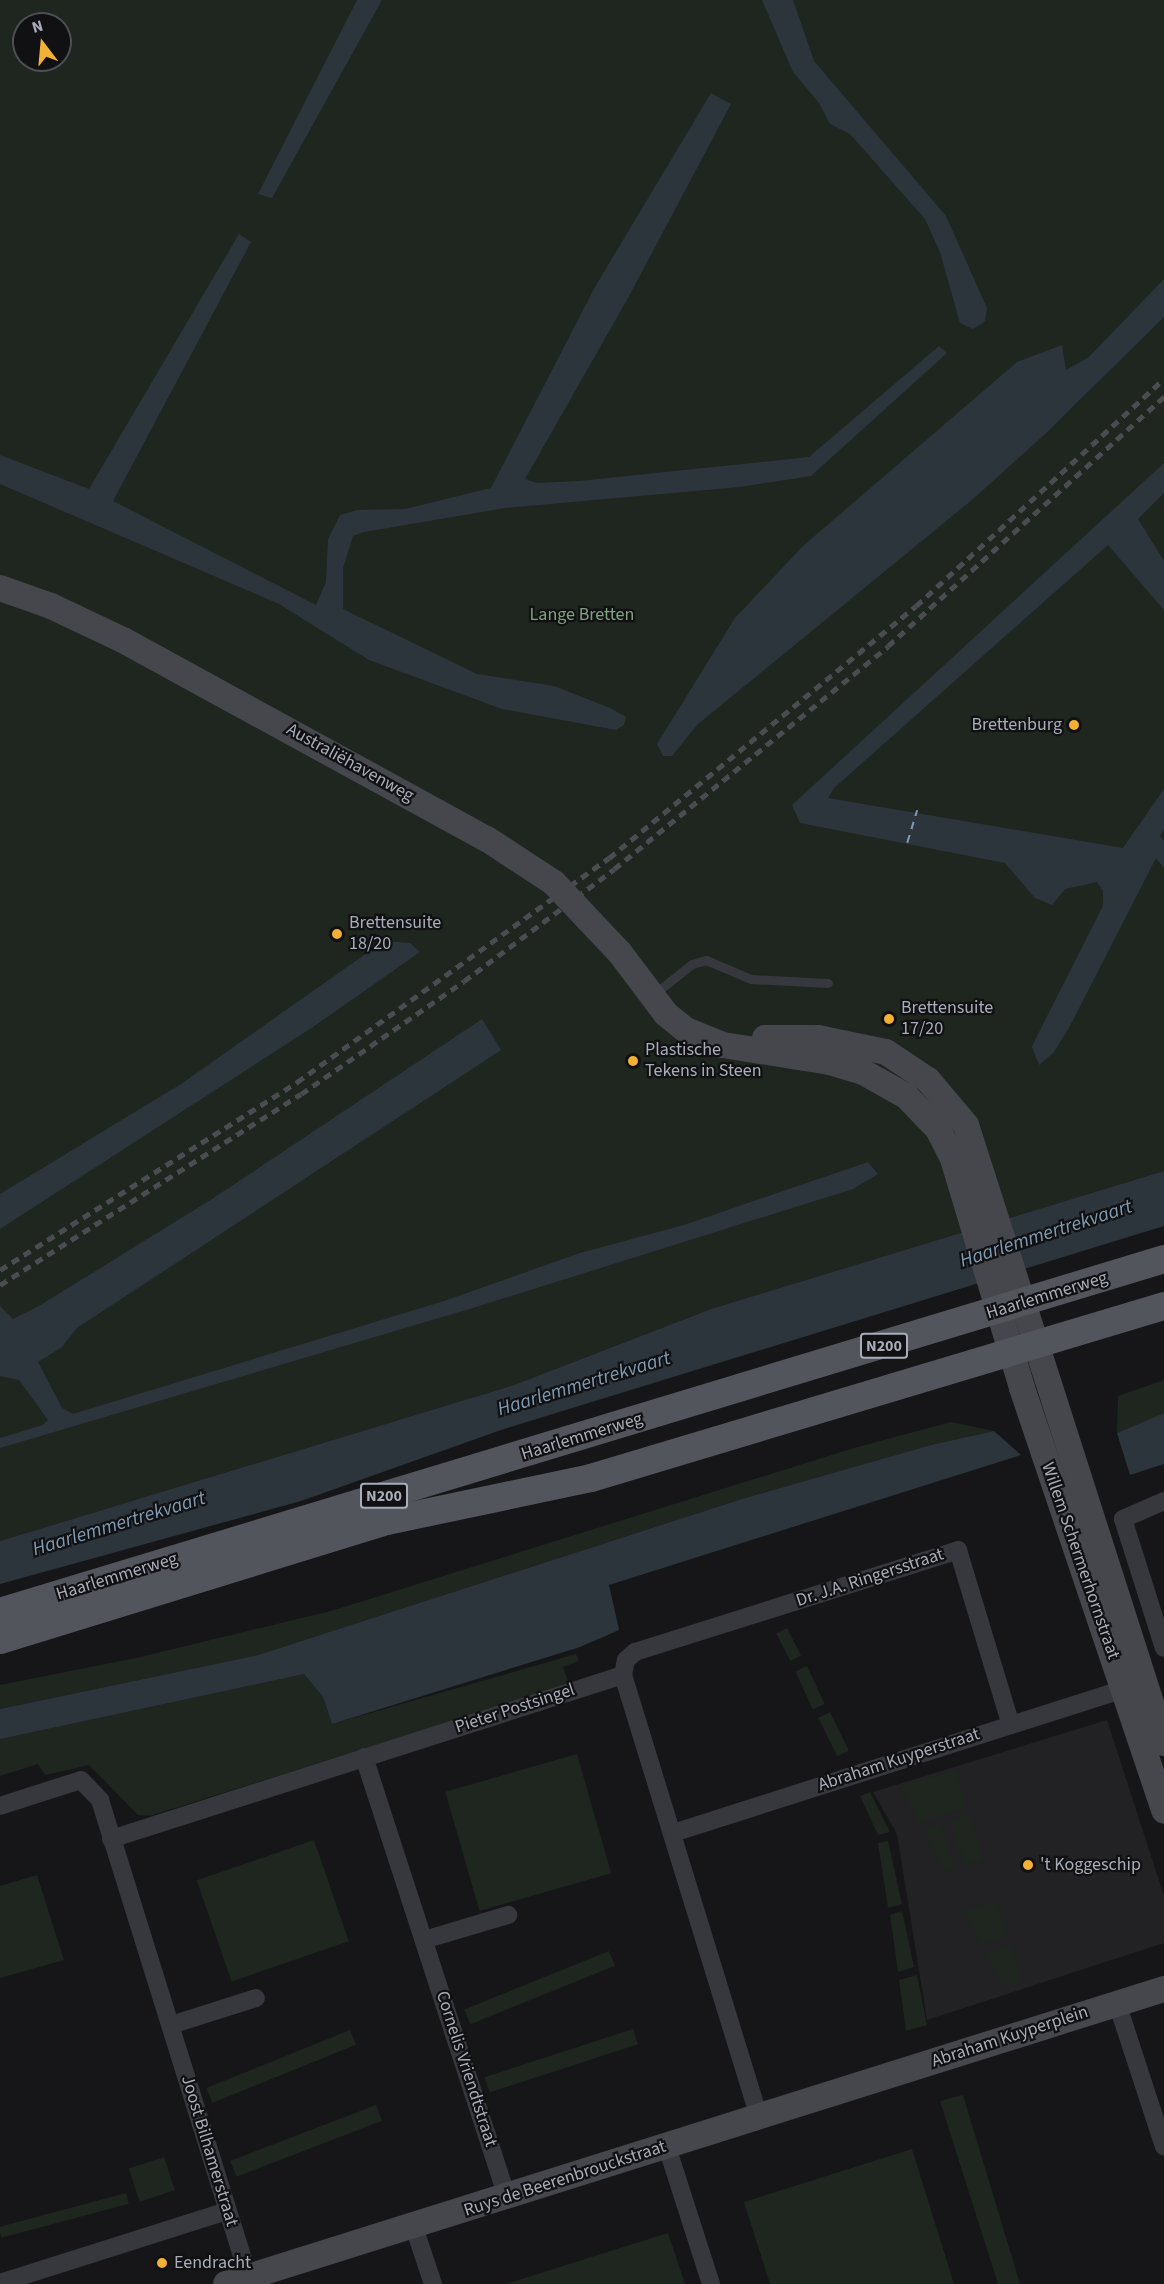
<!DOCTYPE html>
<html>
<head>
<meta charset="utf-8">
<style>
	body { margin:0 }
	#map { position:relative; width:1164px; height:2284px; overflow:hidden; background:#161618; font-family:"Source Sans 3",sans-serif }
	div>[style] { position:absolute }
	.built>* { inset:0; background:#222225 }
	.green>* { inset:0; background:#1e261f; transform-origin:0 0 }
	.water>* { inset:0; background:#2c353c }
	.ferry>* { height:1.5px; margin-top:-0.75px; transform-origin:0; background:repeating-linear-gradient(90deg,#7f9bb3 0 8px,transparent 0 14px) }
	.lane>* { height:9px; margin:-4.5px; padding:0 4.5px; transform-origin:4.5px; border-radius:4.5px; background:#37383d }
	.street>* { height:18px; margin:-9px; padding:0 9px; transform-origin:9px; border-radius:9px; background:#37383d }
	.secondary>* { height:26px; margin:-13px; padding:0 13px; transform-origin:13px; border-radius:13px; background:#45474d }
	.primary>* { height:28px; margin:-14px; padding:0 14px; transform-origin:14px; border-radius:14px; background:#53555c }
	.rail>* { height:4.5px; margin-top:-2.25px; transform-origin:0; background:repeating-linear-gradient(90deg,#4a4c52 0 8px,transparent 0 14px) }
	.secondary-bridge>* { height:26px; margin:-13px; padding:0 13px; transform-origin:13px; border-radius:13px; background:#45474d }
	.dots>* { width:16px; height:16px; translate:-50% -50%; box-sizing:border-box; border:3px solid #111113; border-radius:50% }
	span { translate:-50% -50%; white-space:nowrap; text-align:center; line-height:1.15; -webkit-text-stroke:4.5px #111113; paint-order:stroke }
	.shield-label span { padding:2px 4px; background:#111113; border:2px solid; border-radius:4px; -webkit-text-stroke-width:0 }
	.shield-label { font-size:16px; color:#a8adb8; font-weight:700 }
	.park-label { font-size:18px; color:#7fa381 }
	.poi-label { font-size:18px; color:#a8adb8 }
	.right { translate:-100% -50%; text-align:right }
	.left { translate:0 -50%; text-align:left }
	.street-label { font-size:18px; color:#a8adb8 }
	.water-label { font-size:20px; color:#7f9bb3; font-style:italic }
	.north { position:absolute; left:12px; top:12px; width:60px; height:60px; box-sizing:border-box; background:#111113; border:2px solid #4d4f55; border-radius:50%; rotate:344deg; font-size:16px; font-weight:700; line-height:24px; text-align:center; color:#a8adb8 }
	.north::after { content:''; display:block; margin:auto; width:21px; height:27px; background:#f2b134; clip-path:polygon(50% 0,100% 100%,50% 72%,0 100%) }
</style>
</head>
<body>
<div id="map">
	<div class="built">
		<i style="clip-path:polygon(1107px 1720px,1164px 1896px,1164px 1943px,927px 2020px,897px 1834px,873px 1792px)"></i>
	</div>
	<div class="green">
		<i style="clip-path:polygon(evenodd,0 0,1164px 0,1164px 1171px,711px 1309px,514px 1385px,0 1541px,0 0,24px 24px,60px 24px,60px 60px,24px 60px,24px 24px)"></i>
		<i style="clip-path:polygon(1164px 1380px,1164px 1413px,1117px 1433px,1118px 1396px)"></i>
		<i style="clip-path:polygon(951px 1422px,994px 1431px,931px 1445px,745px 1498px,258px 1655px,0 1709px,0 1685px,136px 1658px,331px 1611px,854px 1448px)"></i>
		<i style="left:787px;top:1628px;width:31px;height:12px;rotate:63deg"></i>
		<i style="clip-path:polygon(576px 1654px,579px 1661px,563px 1667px,569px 1684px,150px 1816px,138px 1815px,89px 1765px,45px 1775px,38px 1764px,0 1776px,0 1739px,23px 1732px,304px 1674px,323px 1697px,332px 1724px)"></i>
		<i style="left:807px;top:1666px;width:42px;height:13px;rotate:65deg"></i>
		<i style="left:830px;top:1712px;width:43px;height:13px;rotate:64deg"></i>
		<i style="left:577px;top:1754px;width:124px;height:137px;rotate:74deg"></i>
		<i style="clip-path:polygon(956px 1770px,966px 1807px,919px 1823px,900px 1786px)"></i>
		<i style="clip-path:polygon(870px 1792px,890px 1832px,878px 1835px,860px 1796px)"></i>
		<i style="left:969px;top:1815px;width:46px;height:20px;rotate:71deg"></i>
		<i style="clip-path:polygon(941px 1824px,955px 1868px,944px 1871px,923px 1830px)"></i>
		<i style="left:314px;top:1840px;width:107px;height:124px;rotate:71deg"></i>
		<i style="clip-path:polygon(888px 1841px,902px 1904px,888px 1908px,878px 1843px)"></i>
		<i style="clip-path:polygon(37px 1875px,64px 1960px,0 1978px,0 1886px)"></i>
		<i style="clip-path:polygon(996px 1901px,1008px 1936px,981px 1945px,964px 1911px)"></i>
		<i style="clip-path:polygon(902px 1911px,914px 1967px,898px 1972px,890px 1915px)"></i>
		<i style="clip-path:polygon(1011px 1946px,1021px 1980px,1003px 1986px,986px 1953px)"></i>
		<i style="left:609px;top:1951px;width:16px;height:156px;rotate:68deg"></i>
		<i style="clip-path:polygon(917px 1975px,927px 2025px,906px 2031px,899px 1980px)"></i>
		<i style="left:633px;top:2029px;width:16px;height:156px;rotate:72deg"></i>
		<i style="left:350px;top:2030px;width:16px;height:155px;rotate:68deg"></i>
		<i style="clip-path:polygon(963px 2095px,1020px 2284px,998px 2284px,940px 2101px)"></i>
		<i style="left:376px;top:2105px;width:17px;height:156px;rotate:69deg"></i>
		<i style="clip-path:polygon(912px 2149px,954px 2284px,770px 2284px,744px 2202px)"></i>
		<i style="left:164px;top:2157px;width:35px;height:37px;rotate:72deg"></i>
		<i style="left:126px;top:2193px;width:11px;height:132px;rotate:75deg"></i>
		<i style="clip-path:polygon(668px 2233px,685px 2284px,506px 2284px)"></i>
	</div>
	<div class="water">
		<i style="clip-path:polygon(357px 0,382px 0,272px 198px,258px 194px)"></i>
		<i style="clip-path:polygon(762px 0,793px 0,814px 61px,946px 216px,987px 308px,985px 321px,973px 329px,960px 323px,940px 252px,925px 219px,850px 134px,830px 124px,819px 103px,793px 72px)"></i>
		<i style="clip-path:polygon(711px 93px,731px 104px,628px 298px,525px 479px,537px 483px,579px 481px,809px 457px,939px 346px,947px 353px,811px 476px,740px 487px,505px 508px,364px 532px,353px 536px,343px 568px,343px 609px,477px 674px,554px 686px,610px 708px,626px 717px,624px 725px,616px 730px,502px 709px,369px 660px,279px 604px,0 484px,0 455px,89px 489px,239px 234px,251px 242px,113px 501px,316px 605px,326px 582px,328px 539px,340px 515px,357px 510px,405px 509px,491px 488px,595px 287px)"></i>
		<i style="clip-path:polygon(1164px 279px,1164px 317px,1044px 435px,973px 499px,698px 724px,672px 756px,663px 756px,657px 744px,735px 618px,803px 546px,1017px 362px,1062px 345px,1066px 370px,1089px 357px)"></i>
		<i style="clip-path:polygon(1164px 463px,1164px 493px,1138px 519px,1164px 561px,1164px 610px,1108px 545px,834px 788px,828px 798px,1123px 848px,1164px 789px,1164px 829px,1160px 836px,1164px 841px,1164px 868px,1156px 858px,1071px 1024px,1054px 1052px,1039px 1065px,1032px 1047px,1034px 1042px,1103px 906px,1103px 891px,1097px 882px,1065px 889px,1052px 905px,1035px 898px,1005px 863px,800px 823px,792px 805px)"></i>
		<i style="clip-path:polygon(384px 941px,410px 943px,420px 952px,313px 1027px,0 1229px,0 1194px,181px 1084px)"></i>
		<i style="clip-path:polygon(482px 1019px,501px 1050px,77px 1328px,62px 1347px,38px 1362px,62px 1408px,73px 1414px,444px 1301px,580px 1253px,684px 1225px,868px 1162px,878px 1174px,853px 1189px,476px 1307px,0 1448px,0 1438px,43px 1425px,48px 1420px,19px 1380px,0 1376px,0 1306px,13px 1319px,39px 1306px,212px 1199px)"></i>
		<i style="clip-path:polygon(1164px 1171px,1164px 1226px,501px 1430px,301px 1501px,0 1584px,0 1541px,514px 1385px,711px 1309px)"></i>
		<i style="clip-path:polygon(1164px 1413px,1164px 1464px,1130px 1475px,1117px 1433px)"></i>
		<i style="clip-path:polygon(994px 1431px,1021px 1455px,609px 1585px,619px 1630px,580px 1647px,332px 1724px,323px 1697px,304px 1674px,0 1739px,0 1709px,258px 1655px,745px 1498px,931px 1445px)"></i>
	</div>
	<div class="ferry">
		<i style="left:907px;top:843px;width:34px;rotate:-73deg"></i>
	</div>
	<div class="lane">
		<i style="left:654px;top:994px;width:48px;rotate:-38.3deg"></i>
		<i style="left:692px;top:964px;width:15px;rotate:-16deg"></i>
		<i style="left:706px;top:960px;width:49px;rotate:22.9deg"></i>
		<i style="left:751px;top:979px;width:77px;rotate:3deg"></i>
	</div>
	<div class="street">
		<i style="left:1164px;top:1501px;width:45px;rotate:156.3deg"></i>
		<i style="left:1123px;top:1519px;width:135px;rotate:72.4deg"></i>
		<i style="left:623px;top:1675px;width:15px;rotate:-79deg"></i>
		<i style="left:626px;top:1660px;width:12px;rotate:-42deg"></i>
		<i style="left:635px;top:1652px;width:339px;rotate:-17.5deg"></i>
		<i style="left:958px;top:1550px;width:183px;rotate:73.2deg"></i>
		<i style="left:623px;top:1675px;width:463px;rotate:72.9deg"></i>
		<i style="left:364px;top:1757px;width:464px;rotate:72deg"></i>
		<i style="left:0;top:1806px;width:85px;rotate:-17.8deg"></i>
		<i style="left:81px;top:1780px;width:28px;rotate:46deg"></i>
		<i style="left:100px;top:1800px;width:500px;rotate:72.7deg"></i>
		<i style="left:673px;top:1833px;width:474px;rotate:-17.7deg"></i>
		<i style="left:111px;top:1839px;width:538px;rotate:-17.76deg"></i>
		<i style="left:424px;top:1940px;width:88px;rotate:-16.6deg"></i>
		<i style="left:1117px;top:2003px;width:151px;rotate:71.9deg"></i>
		<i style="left:171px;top:2025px;width:89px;rotate:-17.6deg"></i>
		<i style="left:667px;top:2147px;width:144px;rotate:72.2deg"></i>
		<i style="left:414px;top:2227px;width:60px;rotate:71.6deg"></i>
		<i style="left:0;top:2283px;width:238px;rotate:-17.6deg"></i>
	</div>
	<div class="secondary">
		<i style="left:0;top:588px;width:54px;rotate:19.4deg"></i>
		<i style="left:51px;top:606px;width:80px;rotate:25.3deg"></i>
		<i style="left:123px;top:640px;width:415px;rotate:28.7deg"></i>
		<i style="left:620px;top:953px;width:76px;rotate:53deg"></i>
		<i style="left:666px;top:1014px;width:26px;rotate:39deg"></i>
		<i style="left:686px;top:1030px;width:40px;rotate:22deg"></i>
		<i style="left:723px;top:1045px;width:108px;rotate:9deg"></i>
		<i style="left:830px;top:1062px;width:34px;rotate:17deg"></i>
		<i style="left:863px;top:1072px;width:49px;rotate:29.2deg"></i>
		<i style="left:906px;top:1096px;width:46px;rotate:45.9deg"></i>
		<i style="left:938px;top:1129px;width:34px;rotate:63deg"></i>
		<i style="left:953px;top:1159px;width:239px;rotate:73.2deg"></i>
		<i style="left:1022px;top:1388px;width:446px;rotate:71.4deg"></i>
		<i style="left:765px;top:1038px;width:53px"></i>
		<i style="left:818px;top:1038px;width:69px;rotate:11.6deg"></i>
		<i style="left:886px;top:1052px;width:50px;rotate:33.7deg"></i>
		<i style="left:928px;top:1080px;width:59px;rotate:49.8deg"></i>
		<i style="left:966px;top:1125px;width:649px;rotate:72.24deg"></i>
		<i style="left:226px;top:2284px;width:983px;rotate:-17.46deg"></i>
	</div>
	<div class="primary">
		<i style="left:0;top:1612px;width:1216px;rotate:-16.87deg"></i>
		<i style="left:0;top:1640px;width:405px;rotate:-17.1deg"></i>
		<i style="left:387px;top:1521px;width:208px;rotate:-11.9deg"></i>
		<i style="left:591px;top:1478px;width:598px;rotate:-16.71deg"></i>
	</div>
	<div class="rail">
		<i style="left:0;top:1270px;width:352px;rotate:-32.3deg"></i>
		<i style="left:297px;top:1082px;width:384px;rotate:-35.7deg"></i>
		<i style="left:609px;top:858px;width:397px;rotate:-39.4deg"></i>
		<i style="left:916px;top:606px;width:336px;rotate:-42.5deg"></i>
		<i style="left:0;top:1285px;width:356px;rotate:-32.4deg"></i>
		<i style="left:301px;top:1094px;width:198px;rotate:-34.7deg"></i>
		<i style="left:464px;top:981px;width:187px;rotate:-36.7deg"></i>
		<i style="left:614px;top:869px;width:353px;rotate:-39.1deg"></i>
		<i style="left:888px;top:646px;width:372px;rotate:-42.1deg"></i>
	</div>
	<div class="secondary-bridge">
		<i style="left:487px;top:839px;width:80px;rotate:33.3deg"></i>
		<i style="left:554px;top:883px;width:96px;rotate:46.7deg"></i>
	</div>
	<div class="dots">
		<i style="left:1074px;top:725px;background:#f2b134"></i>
		<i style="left:337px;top:934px;background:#f2b134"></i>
		<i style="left:889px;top:1019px;background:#f2b134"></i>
		<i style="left:633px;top:1061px;background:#f2b134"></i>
		<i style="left:1028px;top:1865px;background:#f2b134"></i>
		<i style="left:162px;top:2263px;background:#f2b134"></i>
	</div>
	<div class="shield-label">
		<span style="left:884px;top:1346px">N200</span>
		<span style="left:384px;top:1496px">N200</span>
	</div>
	<div class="park-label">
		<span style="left:582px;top:615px">Lange Bretten</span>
	</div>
	<div class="poi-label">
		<span class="right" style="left:1062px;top:725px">Brettenburg</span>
		<span class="left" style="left:349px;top:934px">Brettensuite<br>18/20</span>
		<span class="left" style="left:901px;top:1019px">Brettensuite<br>17/20</span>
		<span class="left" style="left:645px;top:1061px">Plastische<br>Tekens in Steen</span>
		<span class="left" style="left:1040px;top:1865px">'t Koggeschip</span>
		<span class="left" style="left:174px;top:2263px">Eendracht</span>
	</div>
	<div class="street-label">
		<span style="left:350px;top:763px;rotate:29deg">Australiëhavenweg</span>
		<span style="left:1047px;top:1296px;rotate:-17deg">Haarlemmerweg</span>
		<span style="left:582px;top:1437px;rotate:-17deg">Haarlemmerweg</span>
		<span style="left:1080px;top:1561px;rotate:71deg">Willem Schermerhornstraat</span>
		<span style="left:117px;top:1577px;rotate:-17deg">Haarlemmerweg</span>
		<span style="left:870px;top:1578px;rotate:-18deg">Dr. J.A. Ringersstraat</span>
		<span style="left:515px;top:1709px;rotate:-18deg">Pieter Postsingel</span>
		<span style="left:899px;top:1760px;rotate:-18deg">Abraham Kuyperstraat</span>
		<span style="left:1010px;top:2037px;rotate:-18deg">Abraham Kuyperplein</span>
		<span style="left:466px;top:2069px;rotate:72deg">Cornelis Vriendtstraat</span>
		<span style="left:209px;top:2151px;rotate:73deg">Joost Bilhamerstraat</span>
		<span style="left:565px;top:2179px;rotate:-18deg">Ruys de Beerenbrouckstraat</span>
	</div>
	<div class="water-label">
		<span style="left:1046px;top:1234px;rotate:-18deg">Haarlemmertrekvaart</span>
		<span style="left:584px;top:1384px;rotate:-17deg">Haarlemmertrekvaart</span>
		<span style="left:119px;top:1524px;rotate:-17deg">Haarlemmertrekvaart</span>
	</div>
	<div class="north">N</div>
</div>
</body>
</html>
